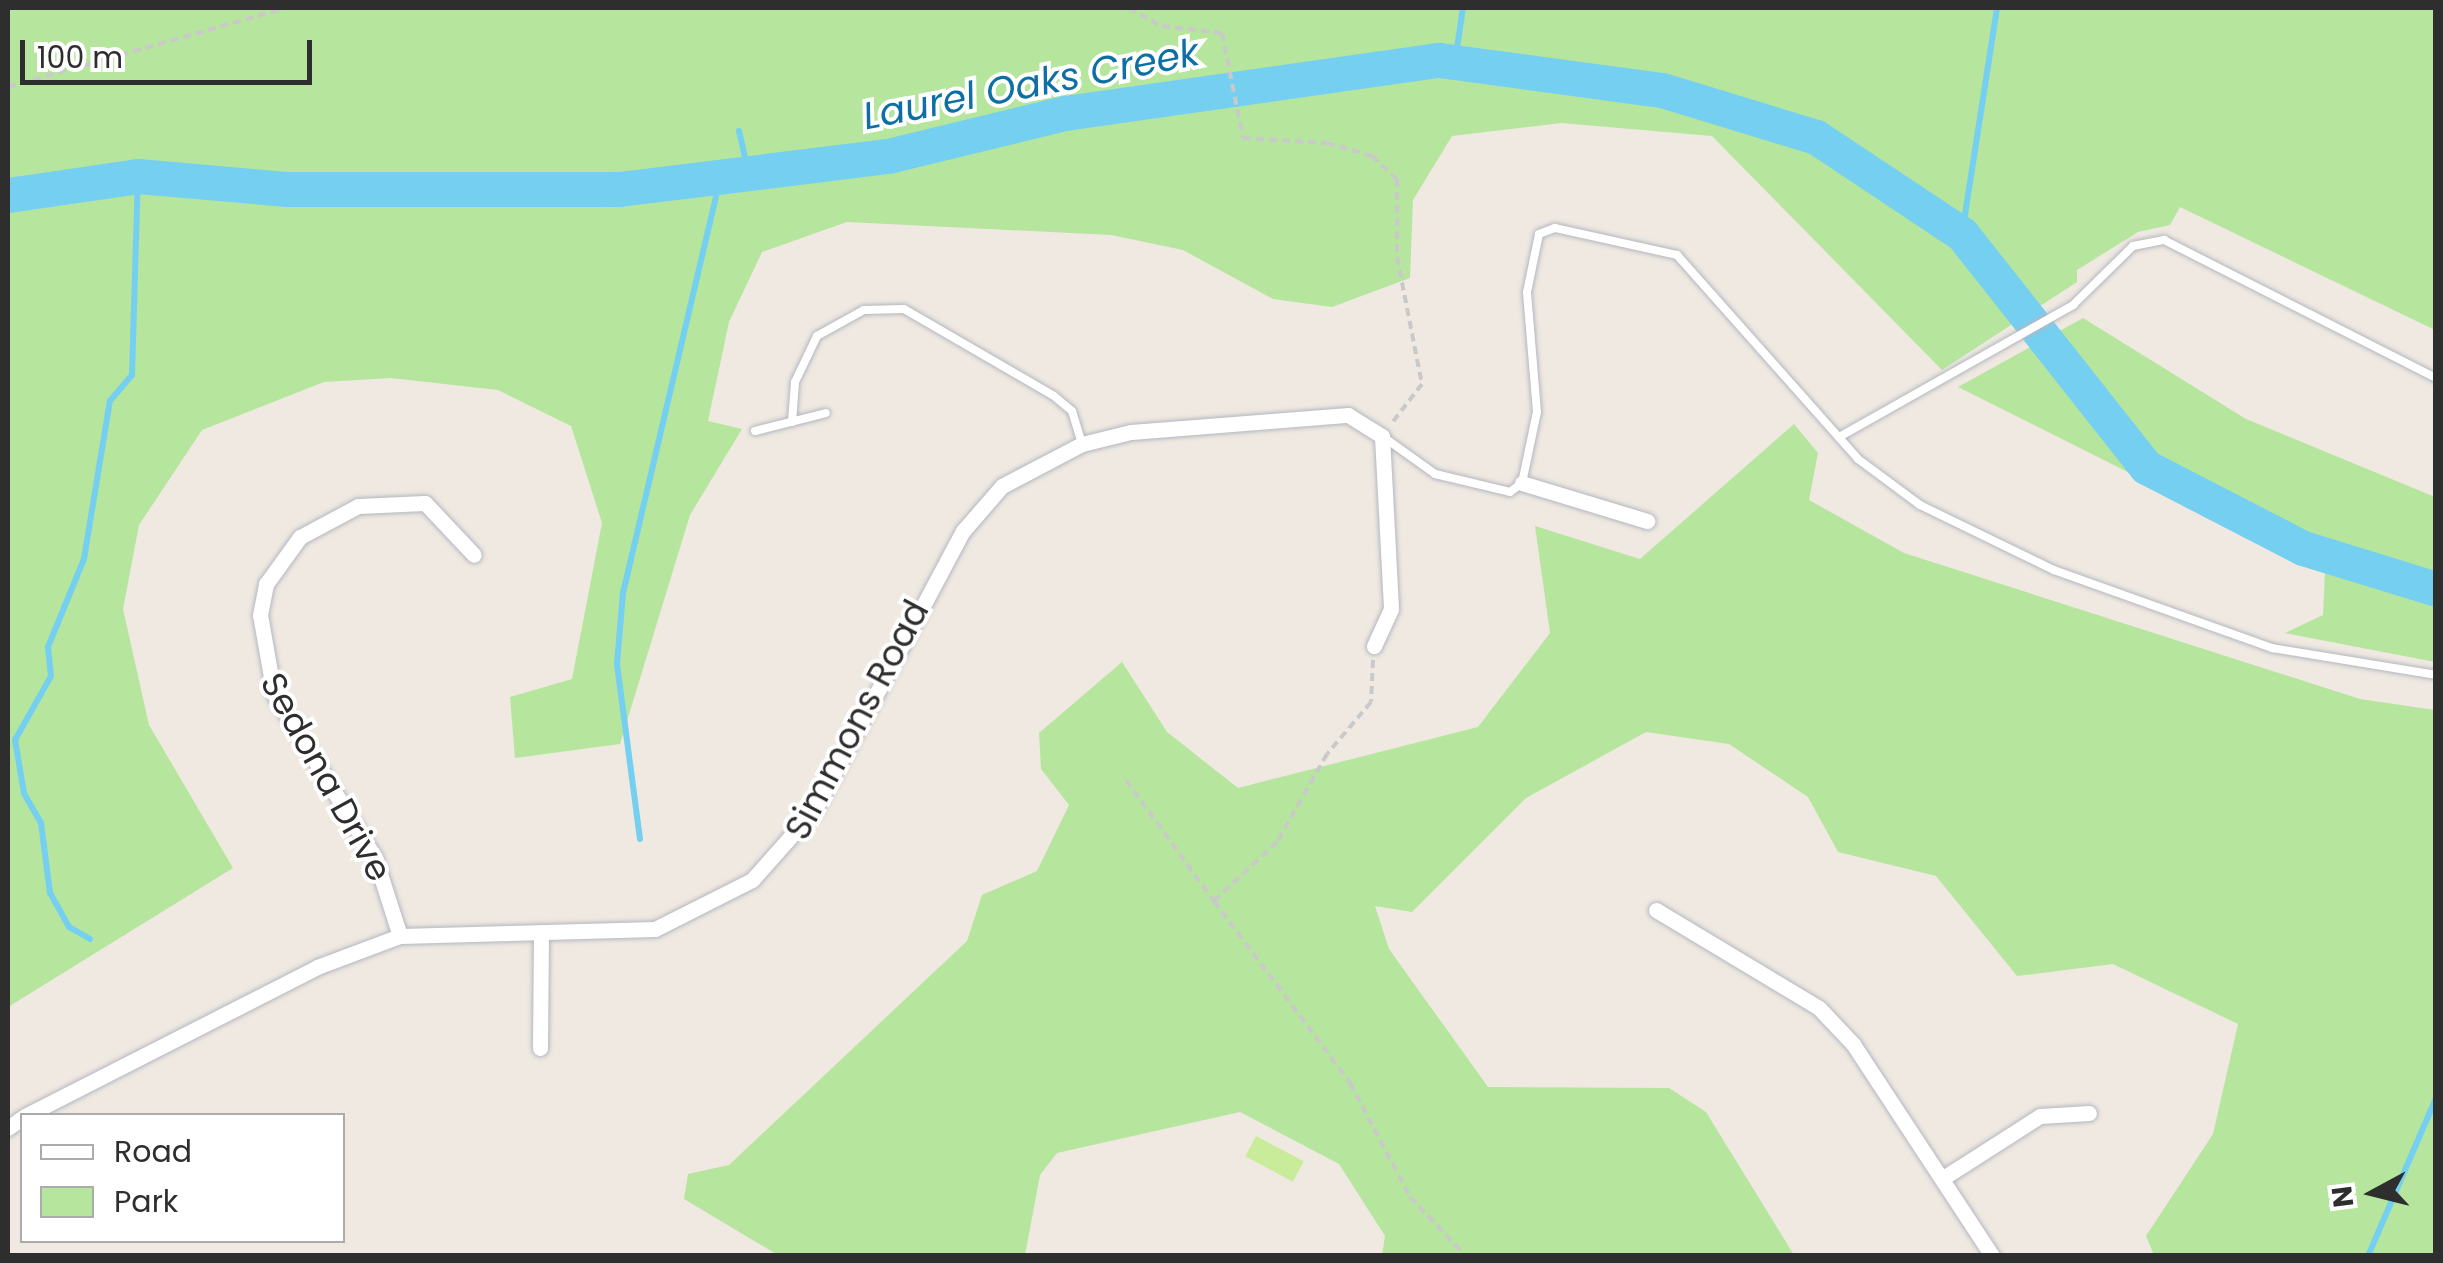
<!DOCTYPE html>
<html>
<head>
<meta charset="utf-8">
<style>
	body { margin:0 }
	#map { position:relative; width:2443px; height:1263px; overflow:hidden; background:#efe9e1; font-family:Poppins,sans-serif }
	div>[style] { position:absolute }
	.green>* { inset:0; background:#b6e59e }
	.pitch>* { inset:0; background:#c9ec9a; transform-origin:0 0 }
	.stream>* { height:6px; margin:-3px; padding:0 3px; transform-origin:3px; border-radius:3px; background:#75cff0 }
	.river>* { height:35px; margin:-17.5px; padding:0 17.5px; transform-origin:17.5px; border-radius:17.5px; background:#75cff0 }
	.path>* { height:4px; margin-top:-2px; transform-origin:0; background:repeating-linear-gradient(90deg,#c9c9c9 0 8px,transparent 0 13px) }
	.roads { filter:drop-shadow(0 0 2px #b4b7c1) drop-shadow(0 0 2px #b4b7c1) }
	.lane>* { height:8px; margin:-4px; padding:0 4px; transform-origin:4px; border-radius:4px; background:#fff }
	.street>* { height:15px; margin:-7.5px; padding:0 7.5px; transform-origin:7.5px; border-radius:7.5px; background:#fff }
	span { translate:-50% -50%; white-space:nowrap; text-align:center; line-height:1.15; -webkit-text-stroke:8px #fff; paint-order:stroke }
	.street-label { font-size:35px; color:#2e2e2e }
	.water-label { font-size:38px; color:#0d6fa3; font-style:italic }
	.frame { position:absolute; inset:0; border:10px solid #2e2e2e; pointer-events:none }
	.legend { position:absolute; left:20px; top:1113px; width:325px; height:130px; box-sizing:border-box; background:#fff; border:2px solid #ababab; margin:0; padding:12px 18px; list-style:none; font-size:30px; color:#2e2e2e }
	.legend li { display:flex; align-items:center; gap:20px; height:50px }
	.legend b { width:50px; border:2px solid #ababab }
	.north { position:absolute; left:2323px; top:1143px; width:100px; height:100px; -webkit-text-stroke:8px #fff; paint-order:stroke; rotate:263deg; font-size:28px; font-weight:700; line-height:40px; text-align:center; color:#2e2e2e }
	.north::after { content:''; display:block; margin:auto; width:35px; height:45px; background:#2e2e2e; clip-path:polygon(50% 0,100% 100%,50% 72%,0 100%) }
	.scale { position:absolute; left:20px; top:40px; width:292px; height:45px; box-sizing:border-box; border:5px solid #2e2e2e; border-top:0; padding-left:12px; font-size:30px; line-height:35px; white-space:nowrap; color:#2e2e2e; -webkit-text-stroke:8px #fff; paint-order:stroke }
</style>
</head>
<body>
<div id="map">
	<div class="green">
		<i style="clip-path:polygon(8px 8px,2435px 8px,2435px 330px,2180px 207px,2170px 225px,2138px 232px,2077px 270px,2077px 282px,1942px 370px,1712px 136px,1561px 123px,1452px 136px,1413px 200px,1410px 278px,1332px 307px,1273px 299px,1183px 250px,1111px 235px,847px 222px,762px 252px,729px 322px,708px 421px,742px 429px,690px 515px,620px 744px,515px 758px,510px 697px,572px 679px,602px 523px,571px 426px,498px 390px,391px 378px,324px 382px,202px 430px,139px 525px,123px 609px,149px 725px,233px 868px,8px 1007px)"></i>
		<i style="clip-path:polygon(2083px 318px,2246px 419px,2435px 497px,2435px 662px,2285px 633px,2323px 615px,2325px 571px,1958px 387px)"></i>
		<i style="clip-path:polygon(1794px 424px,1818px 453px,1809px 500px,1904px 553px,2360px 699px,2435px 710px,2435px 1255px,2154px 1255px,2146px 1236px,2213px 1134px,2238px 1024px,2113px 964px,2017px 976px,1936px 876px,1838px 852px,1808px 797px,1729px 744px,1646px 732px,1526px 798px,1412px 912px,1375px 906px,1389px 949px,1488px 1087px,1669px 1088px,1706px 1112px,1794px 1255px,1382px 1255px,1385px 1236px,1339px 1164px,1240px 1112px,1057px 1153px,1040px 1175px,1025px 1255px,778px 1255px,684px 1199px,688px 1174px,729px 1165px,967px 941px,982px 895px,1037px 871px,1069px 805px,1041px 769px,1039px 733px,1122px 662px,1167px 732px,1238px 788px,1478px 727px,1550px 633px,1535px 526px,1640px 559px)"></i>
	</div>
	<div class="pitch">
		<i style="left:1256px;top:1136px;width:54px;height:23px;rotate:28deg"></i>
	</div>
	<div class="stream">
		<i style="left:1455px;top:62px;width:55px;rotate:-81.6deg"></i>
		<i style="left:739px;top:131px;width:40px;rotate:77deg"></i>
		<i style="left:1962px;top:234px;width:229px;rotate:-81.2deg"></i>
		<i style="left:640px;top:839px;width:177px;rotate:-97.5deg"></i>
		<i style="left:617px;top:664px;width:71px;rotate:-85.2deg"></i>
		<i style="left:623px;top:593px;width:430px;rotate:-76.8deg"></i>
		<i style="left:90px;top:939px;width:24px;rotate:-150deg"></i>
		<i style="left:69px;top:927px;width:39px;rotate:-119deg"></i>
		<i style="left:50px;top:893px;width:71px;rotate:-97.3deg"></i>
		<i style="left:41px;top:823px;width:34px;rotate:-120deg"></i>
		<i style="left:24px;top:793px;width:54px;rotate:-99.6deg"></i>
		<i style="left:15px;top:740px;width:73px;rotate:-60.6deg"></i>
		<i style="left:51px;top:676px;width:29px;rotate:-96deg"></i>
		<i style="left:48px;top:647px;width:95px;rotate:-67.8deg"></i>
		<i style="left:84px;top:559px;width:160px;rotate:-80.7deg"></i>
		<i style="left:110px;top:401px;width:34px;rotate:-50deg"></i>
		<i style="left:132px;top:375px;width:199px;rotate:-88.3deg"></i>
		<i style="left:2368px;top:1256px;width:172px;rotate:-66.7deg"></i>
	</div>
	<div class="river">
		<i style="left:8px;top:195px;width:131px;rotate:-8.3deg"></i>
		<i style="left:138px;top:176px;width:150px;rotate:5deg"></i>
		<i style="left:287px;top:189px;width:332px"></i>
		<i style="left:619px;top:189px;width:271px;rotate:-7deg"></i>
		<i style="left:888px;top:156px;width:182px;rotate:-13.7deg"></i>
		<i style="left:1065px;top:113px;width:378px;rotate:-8.1deg"></i>
		<i style="left:1439px;top:60px;width:225px;rotate:7.7deg"></i>
		<i style="left:1662px;top:90px;width:161px;rotate:17deg"></i>
		<i style="left:1816px;top:137px;width:175px;rotate:33.6deg"></i>
		<i style="left:1962px;top:234px;width:297px;rotate:51.7deg"></i>
		<i style="left:2146px;top:467px;width:177px;rotate:27.3deg"></i>
		<i style="left:2303px;top:548px;width:139px;rotate:17.1deg"></i>
	</div>
	<div class="path">
		<i style="left:1129px;top:8px;width:38px;rotate:29deg"></i>
		<i style="left:1162px;top:26px;width:60px;rotate:6.7deg"></i>
		<i style="left:1222px;top:33px;width:107px;rotate:78.7deg"></i>
		<i style="left:1243px;top:138px;width:84px;rotate:3.4deg"></i>
		<i style="left:1327px;top:143px;width:47px;rotate:16.1deg"></i>
		<i style="left:1372px;top:156px;width:34px;rotate:43deg"></i>
		<i style="left:1397px;top:179px;width:78px;rotate:90deg"></i>
		<i style="left:1397px;top:257px;width:129px;rotate:78.9deg"></i>
		<i style="left:1422px;top:384px;width:49px;rotate:127.6deg"></i>
		<i style="left:8px;top:87px;width:288px;rotate:-15.9deg"></i>
		<i style="left:1373px;top:660px;width:42px;rotate:92.7deg"></i>
		<i style="left:1371px;top:702px;width:68px;rotate:130.2deg"></i>
		<i style="left:1327px;top:754px;width:101px;rotate:119.6deg"></i>
		<i style="left:1277px;top:842px;width:86px;rotate:136.9deg"></i>
		<i style="left:1214px;top:901px;width:227px;rotate:53.2deg"></i>
		<i style="left:1350px;top:1083px;width:129px;rotate:62.2deg"></i>
		<i style="left:1410px;top:1197px;width:81px;rotate:46.5deg"></i>
		<i style="left:1126px;top:780px;width:150px;rotate:54deg"></i>
	</div>
	<div class="roads">
		<div class="lane">
			<i style="left:792px;top:422px;width:40px;rotate:-85.7deg"></i>
			<i style="left:795px;top:382px;width:51px;rotate:-64.4deg"></i>
			<i style="left:817px;top:336px;width:54px;rotate:-29deg"></i>
			<i style="left:864px;top:310px;width:40px;rotate:-1.4deg"></i>
			<i style="left:904px;top:309px;width:173px;rotate:30.1deg"></i>
			<i style="left:1054px;top:396px;width:23px;rotate:40deg"></i>
			<i style="left:1072px;top:411px;width:34px;rotate:73deg"></i>
			<i style="left:755px;top:431px;width:73px;rotate:-14.2deg"></i>
			<i style="left:1382px;top:436px;width:65px;rotate:35.6deg"></i>
			<i style="left:1435px;top:474px;width:77px;rotate:13.5deg"></i>
			<i style="left:1510px;top:492px;width:15px;rotate:-37deg"></i>
			<i style="left:1522px;top:483px;width:73px;rotate:-78.1deg"></i>
			<i style="left:1537px;top:412px;width:120px;rotate:-94.8deg"></i>
			<i style="left:1527px;top:292px;width:59px;rotate:-78.3deg"></i>
			<i style="left:1539px;top:234px;width:17px;rotate:-21deg"></i>
			<i style="left:1555px;top:228px;width:125px;rotate:12.5deg"></i>
			<i style="left:1677px;top:255px;width:273px;rotate:48.4deg"></i>
			<i style="left:1858px;top:459px;width:77px;rotate:36.6deg"></i>
			<i style="left:1920px;top:505px;width:149px;rotate:25.9deg"></i>
			<i style="left:2054px;top:570px;width:232px;rotate:19.7deg"></i>
			<i style="left:2272px;top:648px;width:166px;rotate:9.3deg"></i>
			<i style="left:1839px;top:437px;width:269px;rotate:-29.4deg"></i>
			<i style="left:2073px;top:305px;width:84px;rotate:-44.5deg"></i>
			<i style="left:2133px;top:246px;width:32px;rotate:-11deg"></i>
			<i style="left:2164px;top:240px;width:305px;rotate:26.9deg"></i>
		</div>
		<div class="street">
			<i style="left:1522px;top:483px;width:131px;rotate:16.9deg"></i>
			<i style="left:1656px;top:910px;width:190px;rotate:31deg"></i>
			<i style="left:1819px;top:1008px;width:50px;rotate:46.6deg"></i>
			<i style="left:1853px;top:1044px;width:254px;rotate:56.7deg"></i>
			<i style="left:400px;top:936px;width:82px;rotate:-107.8deg"></i>
			<i style="left:375px;top:858px;width:193px;rotate:-121.6deg"></i>
			<i style="left:274px;top:694px;width:80px;rotate:-100deg"></i>
			<i style="left:260px;top:615px;width:32px;rotate:-79deg"></i>
			<i style="left:266px;top:584px;width:58px;rotate:-54.1deg"></i>
			<i style="left:300px;top:537px;width:66px;rotate:-28.1deg"></i>
			<i style="left:358px;top:506px;width:67px;rotate:-2.6deg"></i>
			<i style="left:425px;top:503px;width:71px;rotate:46.7deg"></i>
			<i style="left:540px;top:1048px;width:116px;rotate:-89.5deg"></i>
			<i style="left:25px;top:1116px;width:328px;rotate:-27deg"></i>
			<i style="left:317px;top:967px;width:89px;rotate:-20.5deg"></i>
			<i style="left:400px;top:936px;width:255px;rotate:-1.6deg"></i>
			<i style="left:655px;top:929px;width:109px;rotate:-26.8deg"></i>
			<i style="left:752px;top:880px;width:95px;rotate:-48.4deg"></i>
			<i style="left:815px;top:809px;width:315px;rotate:-62deg"></i>
			<i style="left:963px;top:531px;width:60px;rotate:-49.1deg"></i>
			<i style="left:1002px;top:486px;width:90px;rotate:-27.7deg"></i>
			<i style="left:1082px;top:444px;width:50px;rotate:-13.8deg"></i>
			<i style="left:1131px;top:432px;width:218px;rotate:-4.5deg"></i>
			<i style="left:1348px;top:415px;width:40px;rotate:32deg"></i>
			<i style="left:1382px;top:436px;width:173px;rotate:87deg"></i>
			<i style="left:1391px;top:609px;width:41px;rotate:114.7deg"></i>
			<i style="left:8px;top:1128px;width:17px;rotate:-36deg"></i>
			<i style="left:1943px;top:1178px;width:115px;rotate:-32.6deg"></i>
			<i style="left:2040px;top:1116px;width:49px;rotate:-3.5deg"></i>
		</div>
	</div>
	<div class="street-label">
		<span style="left:857px;top:720px;rotate:-62deg">Simmons Road</span>
		<span style="left:326px;top:777px;rotate:61deg">Sedona Drive</span>
	</div>
	<div class="water-label">
		<span style="left:1031px;top:84px;rotate:-11deg">Laurel Oaks Creek</span>
	</div>
	<div class="frame"></div>
	<ul class="legend">
	<li><b style="height:12px;background:#fff"></b>Road</li>
	<li><b style="height:28px;background:#b6e59e"></b>Park</li>
	</ul>
	<div class="north">N</div>
	<div class="scale">100 m</div>
</div>
</body>
</html>
